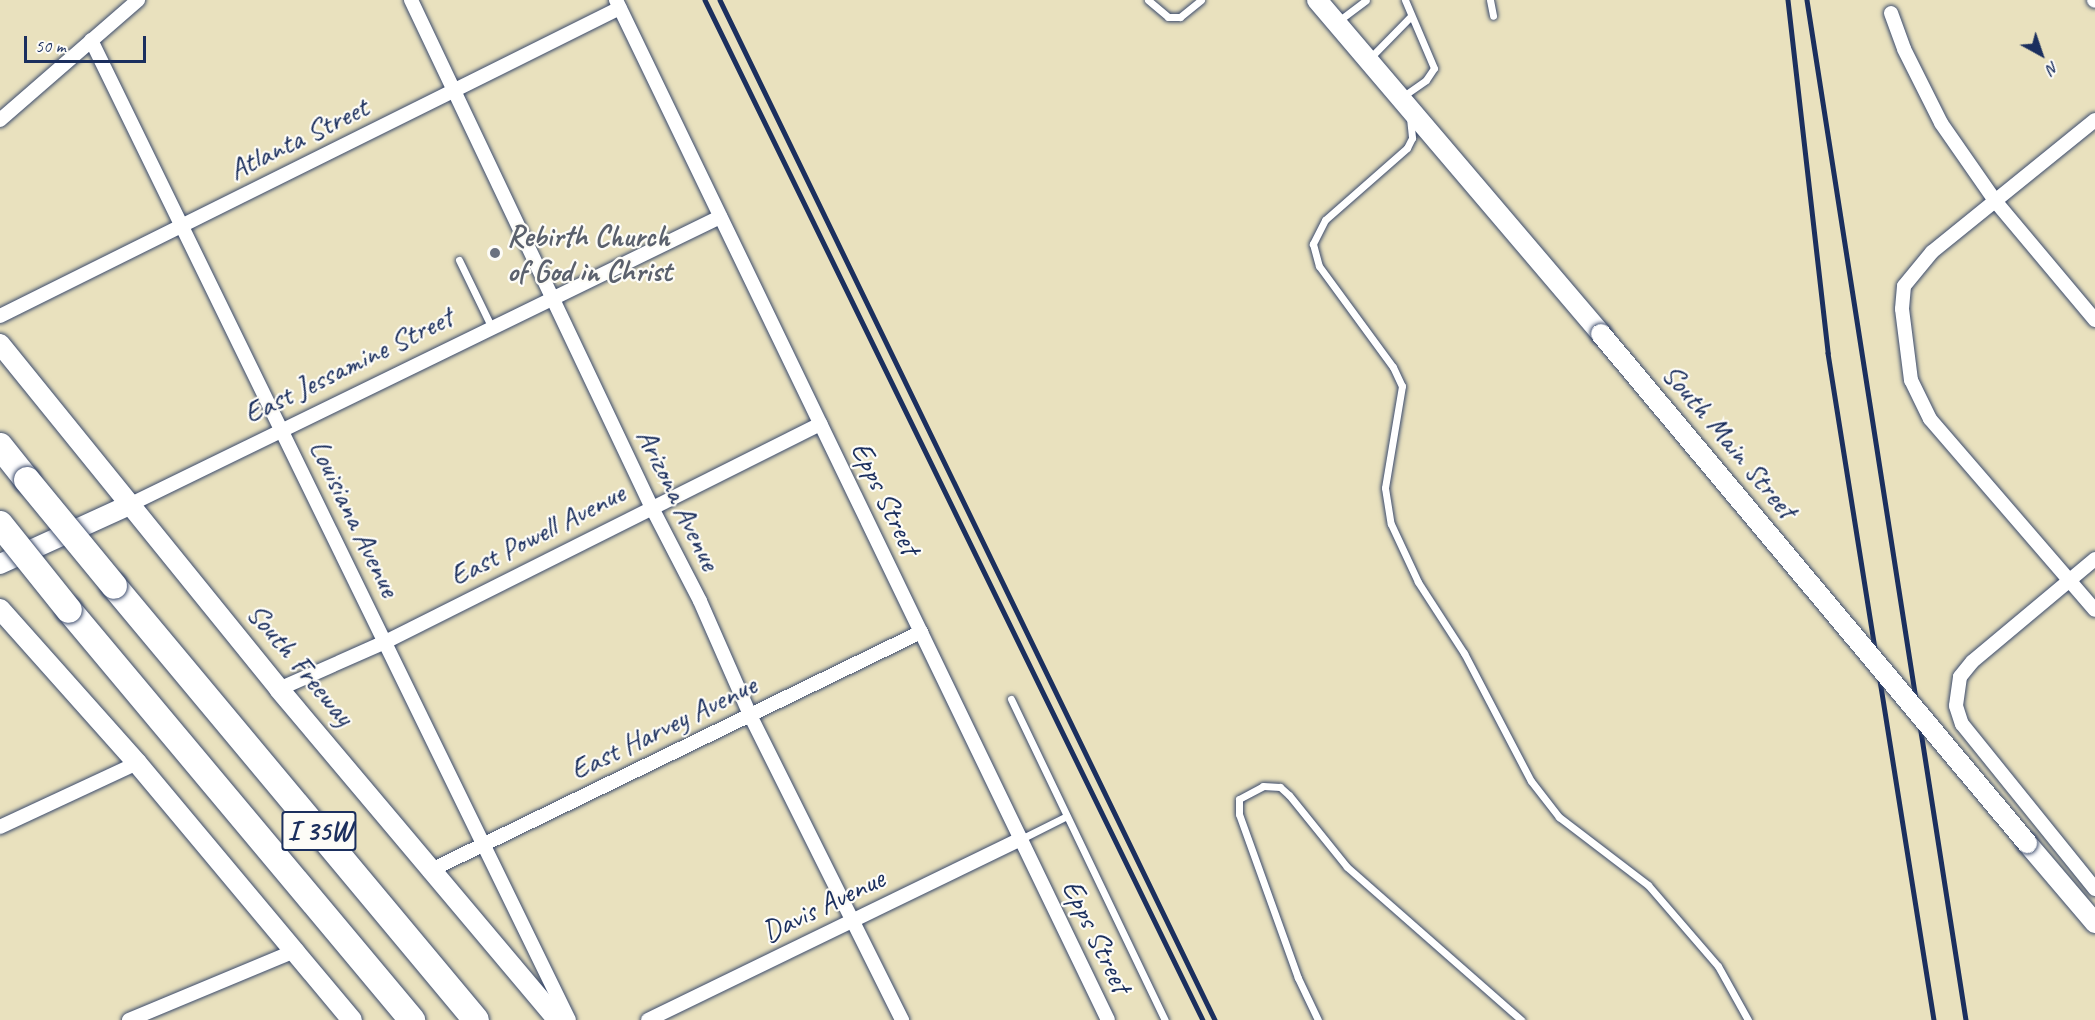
<!DOCTYPE html>
<html>
<head>
<meta charset="utf-8">
<style>
	body { margin:0 }
	#map { position:relative; width:2095px; height:1020px; overflow:hidden; background:#e9e1be; font-family:Caveat,sans-serif }
	div>[style] { position:absolute }
	.roads { filter:drop-shadow(0 0 2px #3a4a6c) drop-shadow(0 0 2px #3a4a6c) }
	.lane>* { height:7px; margin:-3.5px; padding:0 3.5px; transform-origin:3.5px; border-radius:3.5px; background:#fff }
	.street>* { height:14px; margin:-7px; padding:0 7px; transform-origin:7px; border-radius:7px; background:#fff }
	.secondary>* { height:20px; margin:-10px; padding:0 10px; transform-origin:10px; border-radius:10px; background:#fff }
	.highway>* { height:26px; margin:-13px; padding:0 13px; transform-origin:13px; border-radius:13px; background:#fff }
	.rail>* { height:4.5px; margin:-2.25px; padding:0 2.25px; transform-origin:2.25px; border-radius:2.25px; background:#1b2f5e }
	.bridges { filter:drop-shadow(0 0 2px #3a4a6c) drop-shadow(0 0 2px #3a4a6c) }
	.secondary-bridge>* { height:20px; margin:-10px; padding:0 10px; transform-origin:10px; border-radius:10px; background:#fff }
	.highway-bridge>* { height:26px; margin:-13px; padding:0 13px; transform-origin:13px; border-radius:13px; background:#fff }
	.dots>* { width:16px; height:16px; translate:-50% -50%; box-sizing:border-box; border:3px solid #fdfcf7; border-radius:50% }
	span { translate:-50% -50%; white-space:nowrap; text-align:center; line-height:1.15; -webkit-text-stroke:4.5px #fdfcf7; paint-order:stroke }
	.shield-label span { padding:2px 4px; background:#fdfcf7; border:2px solid; border-radius:4px; -webkit-text-stroke-width:0 }
	.shield-label { font-size:28px; color:#1b2f5e; font-weight:700 }
	.street-label { font-size:30px; color:#1b2f5e }
	.worship-label { font-size:30px; color:#5b616d; font-weight:700 }
	.left { translate:0 -50%; text-align:left }
	.north { position:absolute; left:2011px; top:24px; width:60px; height:60px; -webkit-text-stroke:4px #fdfcf7; paint-order:stroke; rotate:140deg; font-size:16px; font-weight:700; line-height:24px; text-align:center; color:#1b2f5e }
	.north::after { content:''; display:block; margin:auto; width:21px; height:27px; background:#1b2f5e; clip-path:polygon(50% 0,100% 100%,50% 72%,0 100%) }
	.scale { position:absolute; left:24px; top:36px; width:122px; height:27px; box-sizing:border-box; border:3px solid #1b2f5e; border-top:0; padding-left:8px; font-size:18px; line-height:21px; white-space:nowrap; color:#1b2f5e; -webkit-text-stroke:4px #fdfcf7; paint-order:stroke }
</style>
</head>
<body>
<div id="map">
	<div class="roads">
		<div class="lane">
			<i style="left:1148px;top:0;width:26px;rotate:40deg"></i>
			<i style="left:1168px;top:17px;width:12px"></i>
			<i style="left:1180px;top:17px;width:27px;rotate:-39deg"></i>
			<i style="left:1490px;top:0;width:16px;rotate:79deg"></i>
			<i style="left:1337px;top:22px;width:36px;rotate:-37deg"></i>
			<i style="left:1370px;top:58px;width:57px;rotate:-45.7deg"></i>
			<i style="left:1402px;top:97px;width:29px;rotate:-35deg"></i>
			<i style="left:1426px;top:80px;width:14px;rotate:-56deg"></i>
			<i style="left:1434px;top:68px;width:74px;rotate:-113.1deg"></i>
			<i style="left:1410px;top:118px;width:20px;rotate:84deg"></i>
			<i style="left:1412px;top:138px;width:11px;rotate:117deg"></i>
			<i style="left:1407px;top:148px;width:109px;rotate:138.7deg"></i>
			<i style="left:1325px;top:220px;width:27px;rotate:117deg"></i>
			<i style="left:1313px;top:244px;width:23px;rotate:75deg"></i>
			<i style="left:1319px;top:266px;width:125px;rotate:53.8deg"></i>
			<i style="left:1393px;top:367px;width:21px;rotate:65deg"></i>
			<i style="left:1402px;top:386px;width:103px;rotate:99.5deg"></i>
			<i style="left:1385px;top:488px;width:36px;rotate:81deg"></i>
			<i style="left:1391px;top:524px;width:64px;rotate:65deg"></i>
			<i style="left:1418px;top:582px;width:85px;rotate:57.1deg"></i>
			<i style="left:1464px;top:653px;width:144px;rotate:62.4deg"></i>
			<i style="left:1531px;top:781px;width:46px;rotate:52.1deg"></i>
			<i style="left:1559px;top:817px;width:112px;rotate:37.4deg"></i>
			<i style="left:1648px;top:885px;width:107px;rotate:49.2deg"></i>
			<i style="left:1718px;top:966px;width:62px;rotate:60.9deg"></i>
			<i style="left:459px;top:260px;width:76px;rotate:64.1deg"></i>
			<i style="left:1011px;top:699px;width:356px;rotate:64.4deg"></i>
			<i style="left:1021px;top:839px;width:51px;rotate:-26.6deg"></i>
			<i style="left:1318px;top:1020px;width:47px;rotate:-115.5deg"></i>
			<i style="left:1298px;top:978px;width:174px;rotate:-109.8deg"></i>
			<i style="left:1239px;top:814px;width:15px;rotate:-90deg"></i>
			<i style="left:1239px;top:799px;width:27px;rotate:-28deg"></i>
			<i style="left:1263px;top:786px;width:17px;rotate:3deg"></i>
			<i style="left:1280px;top:787px;width:12px;rotate:42deg"></i>
			<i style="left:1289px;top:795px;width:92px;rotate:51.1deg"></i>
			<i style="left:1347px;top:867px;width:232px;rotate:41.3deg"></i>
		</div>
		<div class="street">
			<i style="left:411px;top:0;width:560px;rotate:64.62deg"></i>
			<i style="left:651px;top:506px;width:107px;rotate:62.7deg"></i>
			<i style="left:700px;top:601px;width:124px;rotate:66.3deg"></i>
			<i style="left:750px;top:715px;width:341px;rotate:63.5deg"></i>
			<i style="left:616px;top:0;width:1132px;rotate:64.25deg"></i>
			<i style="left:2094px;top:0;width:1px;rotate:45deg"></i>
			<i style="left:1891px;top:13px;width:38px;rotate:70deg"></i>
			<i style="left:1904px;top:49px;width:83px;rotate:63.4deg"></i>
			<i style="left:1941px;top:123px;width:96px;rotate:55.2deg"></i>
			<i style="left:1996px;top:202px;width:154px;rotate:50deg"></i>
			<i style="left:91px;top:40px;width:1090px;rotate:64deg"></i>
			<i style="left:0;top:120px;width:183px;rotate:-41deg"></i>
			<i style="left:2095px;top:120px;width:210px;rotate:141deg"></i>
			<i style="left:1932px;top:252px;width:44px;rotate:129.5deg"></i>
			<i style="left:1904px;top:286px;width:23px;rotate:95deg"></i>
			<i style="left:1902px;top:309px;width:72px;rotate:82.8deg"></i>
			<i style="left:1911px;top:380px;width:43px;rotate:64deg"></i>
			<i style="left:1930px;top:419px;width:252px;rotate:49.2deg"></i>
			<i style="left:0;top:316px;width:692px;rotate:-26.42deg"></i>
			<i style="left:127px;top:506px;width:660px;rotate:-25.98deg"></i>
			<i style="left:2095px;top:559px;width:160px;rotate:140.1deg"></i>
			<i style="left:1972px;top:662px;width:19px;rotate:129deg"></i>
			<i style="left:1960px;top:677px;width:29px;rotate:98deg"></i>
			<i style="left:1956px;top:706px;width:19px;rotate:72deg"></i>
			<i style="left:1962px;top:724px;width:212px;rotate:51.1deg"></i>
			<i style="left:279px;top:689px;width:116px;rotate:-23.9deg"></i>
			<i style="left:385px;top:642px;width:487px;rotate:-26.6deg"></i>
			<i style="left:0;top:827px;width:151px;rotate:-25deg"></i>
			<i style="left:429px;top:871px;width:547px;rotate:-25.91deg"></i>
			<i style="left:129px;top:1020px;width:182px;rotate:-22.6deg"></i>
			<i style="left:648px;top:1020px;width:415px;rotate:-25.9deg"></i>
		</div>
		<div class="secondary">
			<i style="left:1317px;top:0;width:438px;rotate:49.6deg"></i>
			<i style="left:0;top:344px;width:444px;rotate:51deg"></i>
			<i style="left:279px;top:689px;width:433px;rotate:49.9deg"></i>
			<i style="left:0;top:564px;width:140px;rotate:-24.5deg"></i>
			<i style="left:0;top:609px;width:206px;rotate:48.3deg"></i>
			<i style="left:137px;top:763px;width:335px;rotate:50.1deg"></i>
			<i style="left:2027px;top:843px;width:105px;rotate:49.6deg"></i>
		</div>
		<div class="highway">
			<i style="left:0;top:446px;width:43px;rotate:51.5deg"></i>
			<i style="left:114px;top:586px;width:565px;rotate:50.17deg"></i>
			<i style="left:69px;top:610px;width:535px;rotate:50.08deg"></i>
		</div>
	</div>
	<div class="rail">
		<i style="left:705px;top:0;width:1135px;rotate:63.98deg"></i>
		<i style="left:720px;top:0;width:1134px;rotate:64.11deg"></i>
		<i style="left:1788px;top:0;width:355px;rotate:83.5deg"></i>
		<i style="left:1828px;top:353px;width:675px;rotate:80.97deg"></i>
		<i style="left:1807px;top:0;width:1032px;rotate:81.14deg"></i>
	</div>
	<div class="bridges">
		<div class="secondary-bridge">
			<i style="left:1601px;top:334px;width:664px;rotate:50.07deg"></i>
		</div>
		<div class="highway-bridge">
			<i style="left:27px;top:480px;width:137px;rotate:50.6deg"></i>
			<i style="left:0;top:524px;width:110px;rotate:51.3deg"></i>
		</div>
	</div>
	<div class="dots">
		<i style="left:495px;top:253px;background:#6b7280"></i>
	</div>
	<div class="shield-label">
		<span style="left:319px;top:831px">I 35W</span>
	</div>
	<div class="street-label">
		<span style="left:298px;top:138px;rotate:-26deg">Atlanta Street</span>
		<span style="left:348px;top:365px;rotate:-26deg">East Jessamine Street</span>
		<span style="left:1730px;top:441px;rotate:50deg">South Main Street</span>
		<span style="left:886px;top:498px;rotate:64deg">Epps Street</span>
		<span style="left:679px;top:499px;rotate:64deg">Arizona Avenue</span>
		<span style="left:355px;top:518px;rotate:64deg">Louisiana Avenue</span>
		<span style="left:537px;top:534px;rotate:-27deg">East Powell Avenue</span>
		<span style="left:301px;top:664px;rotate:50deg">South Freeway</span>
		<span style="left:663px;top:727px;rotate:-26deg">East Harvey Avenue</span>
		<span style="left:823px;top:905px;rotate:-26deg">Davis Avenue</span>
		<span style="left:1097px;top:936px;rotate:64deg">Epps Street</span>
	</div>
	<div class="worship-label">
		<span class="left" style="left:507px;top:253px">Rebirth Church<br>of God in Christ</span>
	</div>
	<div class="north">N</div>
	<div class="scale">50 m</div>
</div>
</body>
</html>
